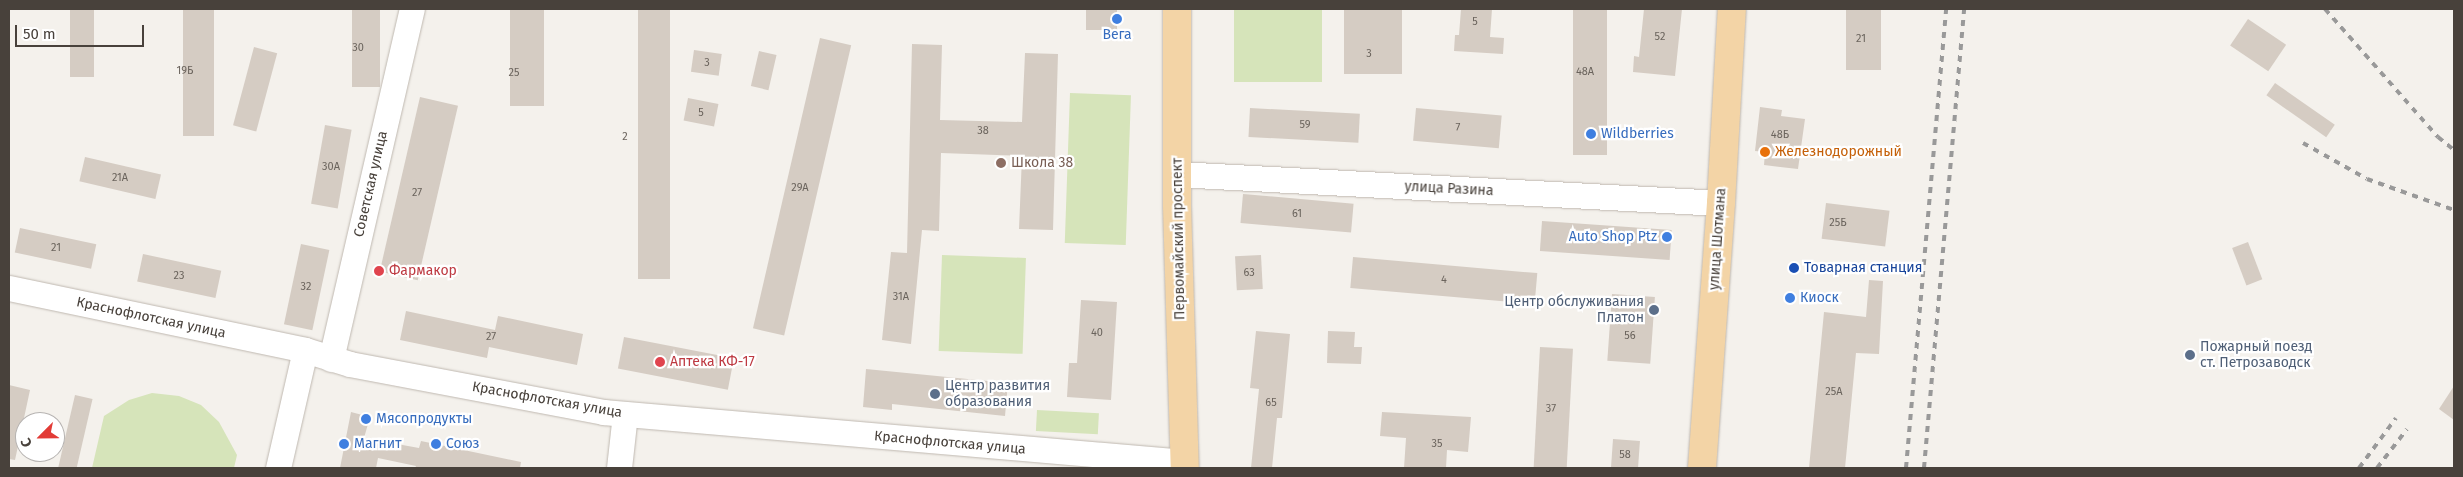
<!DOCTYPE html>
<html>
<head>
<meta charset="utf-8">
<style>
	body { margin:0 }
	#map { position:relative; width:2463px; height:477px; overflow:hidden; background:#f4f1ec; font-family:"Fira Sans",sans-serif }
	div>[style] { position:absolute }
	.green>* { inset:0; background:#d6e4ba; transform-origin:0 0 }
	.building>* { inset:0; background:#d5ccc3; transform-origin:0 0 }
	.roads { filter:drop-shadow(0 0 1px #bfb8b0) drop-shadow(0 0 1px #bfb8b0) }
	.minor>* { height:25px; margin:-12.5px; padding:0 12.5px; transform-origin:12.5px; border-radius:12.5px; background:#fff }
	.major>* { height:28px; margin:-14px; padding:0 14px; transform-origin:14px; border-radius:14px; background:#f3d4a6 }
	.rail>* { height:4px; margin-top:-2px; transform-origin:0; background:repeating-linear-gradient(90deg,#999 0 6px,transparent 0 12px) }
	.dots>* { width:14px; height:14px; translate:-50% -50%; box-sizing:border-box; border:2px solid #fff; border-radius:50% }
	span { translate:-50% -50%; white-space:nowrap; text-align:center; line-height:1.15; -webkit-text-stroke:4.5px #fff; paint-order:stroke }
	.number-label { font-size:11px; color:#6b645d }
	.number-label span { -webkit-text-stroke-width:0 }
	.shop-label { font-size:14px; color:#366cbe }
	.left { translate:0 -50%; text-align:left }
	.right { translate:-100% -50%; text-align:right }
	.food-label { font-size:14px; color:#c56008 }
	.education-label { font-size:14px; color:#785e54 }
	.street-label { font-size:14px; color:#48413b }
	.transit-label { font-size:14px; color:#164399 }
	.health-label { font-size:14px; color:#be3a42 }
	.service-label { font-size:14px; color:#4e5e75 }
	.frame { position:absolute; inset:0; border:10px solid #48413b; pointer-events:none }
	.north { position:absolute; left:15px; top:412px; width:50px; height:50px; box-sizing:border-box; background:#fff; border:1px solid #b6b3b1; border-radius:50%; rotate:247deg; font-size:14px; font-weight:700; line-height:20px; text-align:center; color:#48413b }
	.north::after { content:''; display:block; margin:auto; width:18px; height:22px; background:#e23b36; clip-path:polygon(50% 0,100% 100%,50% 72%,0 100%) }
	.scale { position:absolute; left:15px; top:25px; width:129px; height:22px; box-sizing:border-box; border:2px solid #48413b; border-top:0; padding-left:6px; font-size:15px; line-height:18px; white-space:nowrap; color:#48413b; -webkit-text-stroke:4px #fff; paint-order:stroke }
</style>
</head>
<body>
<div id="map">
	<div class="green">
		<i style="left:1234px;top:9px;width:88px;height:73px"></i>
		<i style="left:1070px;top:93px;width:61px;height:150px;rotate:2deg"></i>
		<i style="left:942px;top:255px;width:84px;height:96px;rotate:2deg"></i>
		<i style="clip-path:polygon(152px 393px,179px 396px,201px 405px,219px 422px,237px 455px,234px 468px,92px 468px,104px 416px,129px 400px)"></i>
		<i style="left:1037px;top:410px;width:62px;height:21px;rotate:3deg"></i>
	</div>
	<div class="building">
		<i style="left:70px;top:9px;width:24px;height:68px"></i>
		<i style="left:183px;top:9px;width:31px;height:127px"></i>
		<i style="left:352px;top:9px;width:28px;height:78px"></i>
		<i style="left:510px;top:9px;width:34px;height:97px"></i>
		<i style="left:638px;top:9px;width:32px;height:270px"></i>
		<i style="left:1086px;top:9px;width:31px;height:21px"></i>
		<i style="left:1344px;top:9px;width:58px;height:65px"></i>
		<i style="clip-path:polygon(1461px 9px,1492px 9px,1490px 37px,1504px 38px,1503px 54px,1454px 51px,1455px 35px,1459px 35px)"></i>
		<i style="left:1573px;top:9px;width:34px;height:146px"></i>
		<i style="clip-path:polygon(1644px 9px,1682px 9px,1675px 76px,1633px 72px,1634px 56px,1639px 57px)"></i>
		<i style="left:1846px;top:9px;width:35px;height:61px"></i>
		<i style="left:2248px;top:19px;width:46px;height:32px;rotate:34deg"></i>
		<i style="left:820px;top:38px;width:32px;height:298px;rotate:13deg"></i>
		<i style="clip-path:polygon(912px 44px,942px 45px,940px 120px,1022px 122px,1025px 53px,1058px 54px,1053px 230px,1019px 229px,1022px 156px,941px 153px,939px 231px,922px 230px,911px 344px,882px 340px,891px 252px,907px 253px)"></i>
		<i style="left:254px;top:47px;width:24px;height:81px;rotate:15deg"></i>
		<i style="left:694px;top:50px;width:28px;height:22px;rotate:8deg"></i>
		<i style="left:759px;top:51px;width:18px;height:36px;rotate:13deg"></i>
		<i style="left:2275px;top:83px;width:73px;height:15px;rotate:35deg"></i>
		<i style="left:420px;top:97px;width:39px;height:179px;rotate:13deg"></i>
		<i style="left:688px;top:98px;width:31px;height:23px;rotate:11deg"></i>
		<i style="clip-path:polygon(1760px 107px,1782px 110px,1781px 116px,1805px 119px,1798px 169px,1764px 165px,1765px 152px,1755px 151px)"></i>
		<i style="left:1250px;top:108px;width:110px;height:29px;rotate:3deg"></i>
		<i style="left:1416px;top:108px;width:86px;height:33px;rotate:5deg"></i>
		<i style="left:325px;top:125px;width:27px;height:80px;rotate:10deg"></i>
		<i style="left:85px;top:157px;width:78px;height:25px;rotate:13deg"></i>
		<i style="left:1243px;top:194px;width:111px;height:29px;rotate:5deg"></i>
		<i style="left:1826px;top:203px;width:64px;height:36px;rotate:7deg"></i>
		<i style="left:1542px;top:221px;width:130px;height:30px;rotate:4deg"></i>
		<i style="left:20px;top:228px;width:78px;height:25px;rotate:12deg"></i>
		<i style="left:2248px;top:242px;width:40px;height:17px;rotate:69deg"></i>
		<i style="left:301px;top:244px;width:29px;height:82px;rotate:12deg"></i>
		<i style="left:143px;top:254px;width:80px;height:28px;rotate:12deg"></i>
		<i style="left:1261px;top:255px;width:34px;height:26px;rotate:87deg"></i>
		<i style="left:1353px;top:257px;width:185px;height:31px;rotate:5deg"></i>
		<i style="clip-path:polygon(1869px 280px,1883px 281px,1879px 354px,1856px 353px,1845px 468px,1809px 468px,1824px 312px,1866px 317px)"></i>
		<i style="left:1612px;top:294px;width:43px;height:67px;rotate:4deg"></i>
		<i style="clip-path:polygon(1081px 300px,1117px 302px,1111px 400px,1067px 397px,1069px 363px,1077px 363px)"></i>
		<i style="clip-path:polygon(406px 311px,495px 330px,498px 316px,583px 334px,577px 365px,489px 347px,487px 358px,400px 340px)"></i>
		<i style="clip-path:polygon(1256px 331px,1290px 334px,1282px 418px,1277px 418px,1272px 468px,1251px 468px,1259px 389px,1250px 388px)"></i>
		<i style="clip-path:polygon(1328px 331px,1355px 332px,1354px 347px,1362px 347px,1361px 364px,1327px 363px)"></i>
		<i style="left:624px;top:337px;width:112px;height:32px;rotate:11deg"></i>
		<i style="left:1540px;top:347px;width:33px;height:121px;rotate:3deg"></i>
		<i style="clip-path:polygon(866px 369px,1008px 383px,1005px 416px,892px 404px,892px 410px,863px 407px)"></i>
		<i style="clip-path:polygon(9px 385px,30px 390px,15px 460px,9px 459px)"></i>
		<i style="clip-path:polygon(2454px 386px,2454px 420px,2439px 409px)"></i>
		<i style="left:75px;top:395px;width:18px;height:75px;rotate:13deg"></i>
		<i style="clip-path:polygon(351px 412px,370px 417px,364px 438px,419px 448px,421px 441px,521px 462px,520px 468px,415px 468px,416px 466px,378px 458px,376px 468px,340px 468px)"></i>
		<i style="clip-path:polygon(1382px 412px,1471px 417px,1468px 452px,1447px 450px,1446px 468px,1404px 468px,1406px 438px,1380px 436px)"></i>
		<i style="left:1613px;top:439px;width:27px;height:29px;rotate:4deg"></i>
	</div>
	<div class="roads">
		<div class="minor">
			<i style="left:1177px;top:174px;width:545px;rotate:3.05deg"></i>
			<i style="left:9px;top:288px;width:302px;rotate:11.8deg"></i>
			<i style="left:305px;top:350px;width:47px;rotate:17.3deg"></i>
			<i style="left:350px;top:364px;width:258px;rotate:10.7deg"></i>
			<i style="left:603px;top:412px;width:584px;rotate:4.91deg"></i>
			<i style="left:331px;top:359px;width:359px;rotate:-77deg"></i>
			<i style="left:278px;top:468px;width:121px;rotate:-77.1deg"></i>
			<i style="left:619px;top:468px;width:54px;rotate:-83.7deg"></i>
		</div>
		<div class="major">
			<i style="left:1177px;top:9px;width:197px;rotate:90deg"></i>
			<i style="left:1177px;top:206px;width:262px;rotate:88.3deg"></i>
			<i style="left:1702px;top:468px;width:266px;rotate:-85.9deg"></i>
			<i style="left:1721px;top:203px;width:194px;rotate:-86.8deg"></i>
		</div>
	</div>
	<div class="rail">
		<i style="left:2325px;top:9px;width:171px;rotate:48.6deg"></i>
		<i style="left:2438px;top:137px;width:21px;rotate:39deg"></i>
		<i style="left:2303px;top:143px;width:73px;rotate:29.4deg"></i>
		<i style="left:2367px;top:179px;width:92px;rotate:19.6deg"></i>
		<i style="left:1906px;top:468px;width:461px;rotate:-85deg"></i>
		<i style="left:1924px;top:468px;width:461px;rotate:-85deg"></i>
		<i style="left:2359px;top:468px;width:62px;rotate:-53.5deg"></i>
		<i style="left:2377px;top:468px;width:49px;rotate:-52.4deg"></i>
	</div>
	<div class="dots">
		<i style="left:1117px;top:19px;background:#3f7fe0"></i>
		<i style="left:1591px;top:134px;background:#3f7fe0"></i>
		<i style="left:1765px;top:152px;background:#e8710a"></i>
		<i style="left:1001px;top:163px;background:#8d6e63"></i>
		<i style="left:1667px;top:237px;background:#3f7fe0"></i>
		<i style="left:1794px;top:268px;background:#1a4fb4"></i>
		<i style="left:379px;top:271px;background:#e0444e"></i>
		<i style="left:1790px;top:298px;background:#3f7fe0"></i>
		<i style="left:1654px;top:310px;background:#5c6f8a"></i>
		<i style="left:2190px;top:355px;background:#5c6f8a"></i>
		<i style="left:660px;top:362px;background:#e0444e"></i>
		<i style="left:935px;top:394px;background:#5c6f8a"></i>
		<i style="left:366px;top:419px;background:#3f7fe0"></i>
		<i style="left:344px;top:444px;background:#3f7fe0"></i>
		<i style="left:436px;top:444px;background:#3f7fe0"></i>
	</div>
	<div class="number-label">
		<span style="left:1475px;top:22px">5</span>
		<span style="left:1660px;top:37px">52</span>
		<span style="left:1861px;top:39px">21</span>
		<span style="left:358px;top:48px">30</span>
		<span style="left:1369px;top:54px">3</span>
		<span style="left:707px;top:63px">3</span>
		<span style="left:185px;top:71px">19Б</span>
		<span style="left:1585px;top:72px">48А</span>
		<span style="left:514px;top:73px">25</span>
		<span style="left:701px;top:113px">5</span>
		<span style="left:1305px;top:125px">59</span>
		<span style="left:1458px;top:128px">7</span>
		<span style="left:983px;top:131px">38</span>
		<span style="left:1780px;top:135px">48Б</span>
		<span style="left:625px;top:137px">2</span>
		<span style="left:331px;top:167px">30А</span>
		<span style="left:120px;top:178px">21А</span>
		<span style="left:800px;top:188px">29А</span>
		<span style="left:417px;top:193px">27</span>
		<span style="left:1297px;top:214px">61</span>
		<span style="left:1838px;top:223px">25Б</span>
		<span style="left:56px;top:248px">21</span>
		<span style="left:1249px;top:273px">63</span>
		<span style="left:179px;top:276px">23</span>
		<span style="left:1444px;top:280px">4</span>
		<span style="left:306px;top:287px">32</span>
		<span style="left:901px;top:297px">31А</span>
		<span style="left:1097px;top:333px">40</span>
		<span style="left:1630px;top:336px">56</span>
		<span style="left:491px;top:337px">27</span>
		<span style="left:1834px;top:392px">25А</span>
		<span style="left:1271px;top:403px">65</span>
		<span style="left:1551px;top:409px">37</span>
		<span style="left:1437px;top:444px">35</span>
		<span style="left:1625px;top:455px">58</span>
	</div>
	<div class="shop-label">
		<span style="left:1117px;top:35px">Вега</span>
		<span class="left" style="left:1601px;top:134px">Wildberries</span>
		<span class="right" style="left:1657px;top:237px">Auto Shop Ptz</span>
		<span class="left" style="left:1800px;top:298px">Киоск</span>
		<span class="left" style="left:376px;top:419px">Мясопродукты</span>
		<span class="left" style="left:354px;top:444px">Магнит</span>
		<span class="left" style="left:446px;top:444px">Союз</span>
	</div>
	<div class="food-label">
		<span class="left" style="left:1775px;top:152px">Железнодорожный</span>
	</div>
	<div class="education-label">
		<span class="left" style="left:1011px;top:163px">Школа 38</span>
	</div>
	<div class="street-label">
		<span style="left:371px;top:184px;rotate:-77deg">Советская улица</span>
		<span style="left:1449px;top:189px;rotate:3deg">улица Разина</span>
		<span style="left:1179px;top:239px;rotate:-91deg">Первомайский проспект</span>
		<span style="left:1718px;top:239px;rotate:-86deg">улица Шотмана</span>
		<span style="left:151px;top:318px;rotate:12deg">Краснофлотская улица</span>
		<span style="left:547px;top:400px;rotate:10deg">Краснофлотская улица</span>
		<span style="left:950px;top:443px;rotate:5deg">Краснофлотская улица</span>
	</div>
	<div class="transit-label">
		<span class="left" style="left:1804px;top:268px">Товарная станция</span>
	</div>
	<div class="health-label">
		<span class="left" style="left:389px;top:271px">Фармакор</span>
		<span class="left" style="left:670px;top:362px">Аптека КФ-17</span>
	</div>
	<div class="service-label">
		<span class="right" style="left:1644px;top:310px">Центр обслуживания<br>Платон</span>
		<span class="left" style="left:2200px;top:355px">Пожарный поезд<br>ст. Петрозаводск</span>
		<span class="left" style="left:945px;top:394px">Центр развития<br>образования</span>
	</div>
	<div class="frame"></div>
	<div class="north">С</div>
	<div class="scale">50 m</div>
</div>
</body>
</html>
